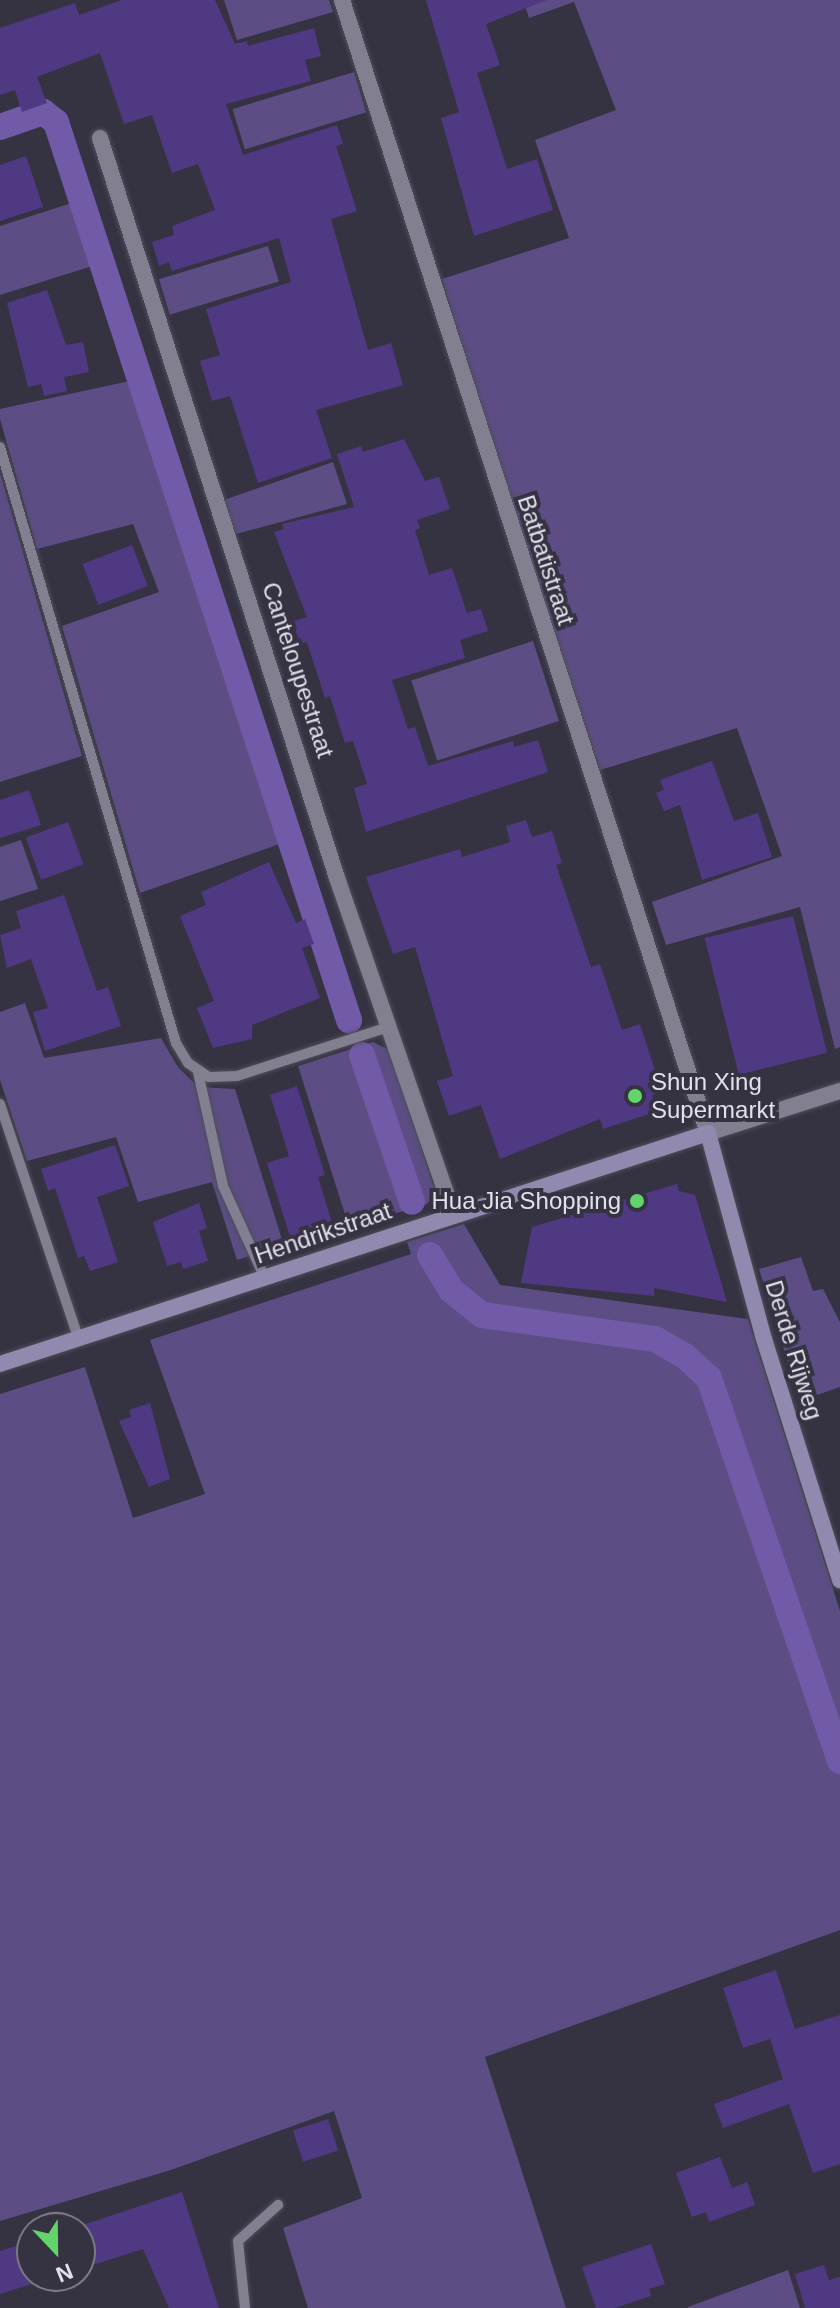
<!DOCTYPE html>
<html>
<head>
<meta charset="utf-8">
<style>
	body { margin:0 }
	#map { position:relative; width:840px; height:2308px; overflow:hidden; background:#353242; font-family:Helvetica,sans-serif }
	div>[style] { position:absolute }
	.green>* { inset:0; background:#5c4e85; transform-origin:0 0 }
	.canal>* { height:26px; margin:-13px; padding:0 13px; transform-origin:13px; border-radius:13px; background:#715ba9 }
	.building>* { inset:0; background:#503983; transform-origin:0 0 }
	.roads { filter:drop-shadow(0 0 2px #504d5a) drop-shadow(0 0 2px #504d5a) }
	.lane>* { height:10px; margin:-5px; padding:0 5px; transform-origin:5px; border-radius:5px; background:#827f91 }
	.street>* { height:16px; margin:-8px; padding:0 8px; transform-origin:8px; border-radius:8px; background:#827f91 }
	.secondary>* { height:16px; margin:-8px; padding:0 8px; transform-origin:8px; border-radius:8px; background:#918aae }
	.dots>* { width:22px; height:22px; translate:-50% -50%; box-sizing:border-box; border:4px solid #353242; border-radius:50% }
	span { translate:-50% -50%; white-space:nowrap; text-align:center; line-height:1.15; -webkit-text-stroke:8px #353242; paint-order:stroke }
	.street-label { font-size:24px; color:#e2e0ea }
	.poi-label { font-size:24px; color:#e2e0ea }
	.left { translate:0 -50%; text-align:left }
	.right { translate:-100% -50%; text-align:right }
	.north { position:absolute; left:16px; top:2212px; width:80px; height:80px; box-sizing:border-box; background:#353242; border:2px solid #7a7885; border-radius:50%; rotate:158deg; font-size:22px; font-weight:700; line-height:32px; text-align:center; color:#e2e0ea }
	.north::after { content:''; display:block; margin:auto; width:28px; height:36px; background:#62d469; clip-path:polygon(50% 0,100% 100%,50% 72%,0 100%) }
</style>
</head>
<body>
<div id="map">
	<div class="green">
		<i style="clip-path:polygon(224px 0,329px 0,333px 12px,237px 40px)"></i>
		<i style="clip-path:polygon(523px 0,840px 0,840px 1047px,835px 1049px,800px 907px,666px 945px,652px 902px,782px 856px,737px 728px,600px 770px,508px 498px,442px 279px,569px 238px,535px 140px,616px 110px,574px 2px,529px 18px)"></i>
		<i style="left:354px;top:72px;width:42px;height:127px;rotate:73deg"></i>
		<i style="clip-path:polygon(81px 200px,102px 263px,0 295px,0 226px)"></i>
		<i style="left:268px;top:246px;width:37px;height:114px;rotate:73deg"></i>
		<i style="clip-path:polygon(139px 379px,288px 841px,140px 893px,62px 626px,159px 592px,133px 524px,37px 549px,0 419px,0 409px)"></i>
		<i style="clip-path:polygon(333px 462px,347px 504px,236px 534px,224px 500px)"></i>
		<i style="clip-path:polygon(0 473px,82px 756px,0 782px)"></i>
		<i style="left:533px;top:641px;width:84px;height:128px;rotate:72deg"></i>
		<i style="clip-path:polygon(21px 840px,38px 889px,0 901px,0 847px)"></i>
		<i style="clip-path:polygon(25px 1003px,44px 1058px,161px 1038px,178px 1067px,198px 1087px,235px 1089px,284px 1246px,237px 1260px,212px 1182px,138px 1202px,116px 1137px,27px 1161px,0 1080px,0 1012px)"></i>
		<i style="clip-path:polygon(373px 1042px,389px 1050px,436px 1193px,427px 1204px,349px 1227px,298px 1066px)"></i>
		<i style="clip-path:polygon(464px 1224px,500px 1285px,748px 1319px,840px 1611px,840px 1930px,485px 2057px,566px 2308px,308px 2308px,283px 2228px,362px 2198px,334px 2111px,171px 2170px,0 2221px,0 1394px,85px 1367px,133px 1518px,205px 1494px,150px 1340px,411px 1254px,407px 1242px)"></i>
		<i style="clip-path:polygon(801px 1257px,813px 1291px,823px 1289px,840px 1322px,840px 1387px,800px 1401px,759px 1269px)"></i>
		<i style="clip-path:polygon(788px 2270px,800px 2308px,688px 2308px,688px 2307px)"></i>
	</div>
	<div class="canal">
		<i style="left:0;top:127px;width:46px;rotate:-19.2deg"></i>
		<i style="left:43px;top:112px;width:16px;rotate:38deg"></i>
		<i style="left:56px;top:122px;width:945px;rotate:71.93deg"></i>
		<i style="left:362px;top:1055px;width:155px;rotate:71.2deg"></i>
		<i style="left:430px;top:1255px;width:41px;rotate:59deg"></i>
		<i style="left:451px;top:1290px;width:40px;rotate:39deg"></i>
		<i style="left:482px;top:1315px;width:175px;rotate:7.9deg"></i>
		<i style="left:655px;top:1339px;width:34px;rotate:30deg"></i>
		<i style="left:685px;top:1356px;width:33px;rotate:43deg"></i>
		<i style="left:709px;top:1378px;width:405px;rotate:71.1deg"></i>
	</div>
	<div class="building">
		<i style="clip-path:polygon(122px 0,215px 0,235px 44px,247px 41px,248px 46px,314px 28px,321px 56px,305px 60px,311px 81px,226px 104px,243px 155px,337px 125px,343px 144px,336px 146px,357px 211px,331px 219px,368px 350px,391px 343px,403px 385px,316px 410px,332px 458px,258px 483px,230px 396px,212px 401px,200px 361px,220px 355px,206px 309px,291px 282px,279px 238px,172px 271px,169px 262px,159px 266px,152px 242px,174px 235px,172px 226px,215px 210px,198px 164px,172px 173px,152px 115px,124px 124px,100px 53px,37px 77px,47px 103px,22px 112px,15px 90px,0 95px,0 28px,75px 3px,79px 15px)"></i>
		<i style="clip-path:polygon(426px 0,547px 0,486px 24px,500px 65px,477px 73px,507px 169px,537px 159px,553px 210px,474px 236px,441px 118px,459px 112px)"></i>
		<i style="clip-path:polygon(26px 156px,43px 207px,0 221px,0 165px)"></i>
		<i style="clip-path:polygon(47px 290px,66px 345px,83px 342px,89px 372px,64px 377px,67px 391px,44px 396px,41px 384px,28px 387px,7px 303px)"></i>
		<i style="clip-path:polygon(404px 439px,425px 481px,439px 477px,450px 509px,417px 520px,420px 528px,415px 530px,429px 575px,452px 568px,467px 613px,481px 609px,488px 631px,460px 640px,465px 658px,392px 680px,408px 729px,415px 727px,428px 766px,513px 741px,514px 747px,538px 740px,548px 772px,366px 832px,354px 788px,367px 784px,353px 741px,345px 743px,330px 696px,325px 698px,307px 642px,300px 644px,293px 621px,307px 617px,274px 532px,284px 529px,282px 524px,354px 507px,337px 454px,361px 446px,363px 452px)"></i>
		<i style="left:132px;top:545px;width:44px;height:53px;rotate:69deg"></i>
		<i style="clip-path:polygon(712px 761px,734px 821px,758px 813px,772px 857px,702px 880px,680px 805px,664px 811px,656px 793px,664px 790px,660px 780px)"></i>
		<i style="clip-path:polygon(29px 790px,41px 825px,0 838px,0 800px)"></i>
		<i style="clip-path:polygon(526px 820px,532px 837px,552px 831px,562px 863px,556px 865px,591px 967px,600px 964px,622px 1030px,640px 1024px,662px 1092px,652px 1095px,658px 1111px,603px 1129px,600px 1119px,500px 1159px,481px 1105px,449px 1116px,437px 1081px,453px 1076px,415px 947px,393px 954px,366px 877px,460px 849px,462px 857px,510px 842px,506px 826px)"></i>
		<i style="left:68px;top:822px;width:45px;height:45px;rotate:70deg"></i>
		<i style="clip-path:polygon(269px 862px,296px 923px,305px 919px,314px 944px,302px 948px,320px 998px,252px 1025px,252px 1039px,213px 1048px,197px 1008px,214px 1001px,180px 916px,206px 905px,201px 892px)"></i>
		<i style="clip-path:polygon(64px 895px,97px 991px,108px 987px,121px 1026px,45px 1051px,33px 1012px,48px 1008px,31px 959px,7px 968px,0 935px,21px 928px,16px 911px)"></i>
		<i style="left:793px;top:916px;width:141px;height:91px;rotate:76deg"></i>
		<i style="clip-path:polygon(297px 1086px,325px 1175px,318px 1177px,333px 1226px,291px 1240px,267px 1163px,289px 1156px,270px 1095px)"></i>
		<i style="clip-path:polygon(115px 1145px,129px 1186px,97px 1197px,118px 1262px,90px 1271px,84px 1256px,78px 1258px,55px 1188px,48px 1191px,41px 1169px)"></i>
		<i style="clip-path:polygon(677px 1184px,679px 1191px,695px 1195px,727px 1302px,654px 1288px,654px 1296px,521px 1283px,532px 1227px)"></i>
		<i style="clip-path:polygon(199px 1203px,207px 1228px,199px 1231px,208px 1261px,183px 1269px,181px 1262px,167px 1266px,153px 1222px)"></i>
		<i style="clip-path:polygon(150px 1403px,170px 1479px,149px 1487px,119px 1421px,131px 1417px,129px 1410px)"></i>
		<i style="clip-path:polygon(776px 1970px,795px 2029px,840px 2015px,840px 2164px,813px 2173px,789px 2104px,723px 2128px,714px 2104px,783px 2079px,770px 2039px,743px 2048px,723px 1988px)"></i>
		<i style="left:328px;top:2119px;width:33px;height:37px;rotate:72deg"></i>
		<i style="clip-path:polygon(720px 2157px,732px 2188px,747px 2182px,755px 2205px,709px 2222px,706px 2212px,692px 2217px,676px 2173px)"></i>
		<i style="clip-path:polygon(182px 2192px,219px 2308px,169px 2308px,143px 2249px,80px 2269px,80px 2226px)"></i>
		<i style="clip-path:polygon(32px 2241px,32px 2284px,0 2294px,0 2251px)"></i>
		<i style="clip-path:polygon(651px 2244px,665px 2284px,649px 2289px,651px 2296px,615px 2308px,596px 2308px,582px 2267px)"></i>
		<i style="clip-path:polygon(824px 2265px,829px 2280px,840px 2277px,840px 2308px,805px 2308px,795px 2274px)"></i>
	</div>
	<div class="roads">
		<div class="lane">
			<i style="left:0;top:447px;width:621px;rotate:73.55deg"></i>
			<i style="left:176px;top:1043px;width:23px;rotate:59deg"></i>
			<i style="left:188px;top:1063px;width:25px;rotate:34deg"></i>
			<i style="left:209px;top:1077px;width:28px;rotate:-2deg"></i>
			<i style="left:237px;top:1076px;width:160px;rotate:-17.9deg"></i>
			<i style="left:198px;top:1072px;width:117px;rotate:77.6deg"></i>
			<i style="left:223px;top:1186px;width:101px;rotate:65.5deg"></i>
			<i style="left:0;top:1104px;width:246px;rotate:71.5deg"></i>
			<i style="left:245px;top:2308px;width:67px;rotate:-96deg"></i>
			<i style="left:238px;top:2241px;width:54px;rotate:-42deg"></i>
		</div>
		<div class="street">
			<i style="left:342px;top:0;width:1191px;rotate:72.1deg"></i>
			<i style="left:708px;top:1133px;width:139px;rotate:-17.7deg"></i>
			<i style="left:100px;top:138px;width:777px;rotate:72.24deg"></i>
			<i style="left:337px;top:878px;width:357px;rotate:70.9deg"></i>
		</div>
		<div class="secondary">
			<i style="left:0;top:1364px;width:745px;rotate:-18.07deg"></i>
			<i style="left:708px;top:1133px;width:213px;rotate:74.8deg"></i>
			<i style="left:764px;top:1339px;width:253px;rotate:72.5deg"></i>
		</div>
	</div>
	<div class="dots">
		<i style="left:635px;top:1096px;background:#62d469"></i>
		<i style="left:637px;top:1201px;background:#62d469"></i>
	</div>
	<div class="street-label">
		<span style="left:546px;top:560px;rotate:72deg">Batbatistraat</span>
		<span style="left:298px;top:670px;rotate:72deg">Canteloupestraat</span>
		<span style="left:323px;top:1233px;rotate:-19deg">Hendrikstraat</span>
		<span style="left:794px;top:1350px;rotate:73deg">Derde Rijweg</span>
	</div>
	<div class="poi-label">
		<span class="left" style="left:651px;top:1096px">Shun Xing<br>Supermarkt</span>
		<span class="right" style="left:621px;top:1201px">Hua Jia Shopping</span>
	</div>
	<div class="north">N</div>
</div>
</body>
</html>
